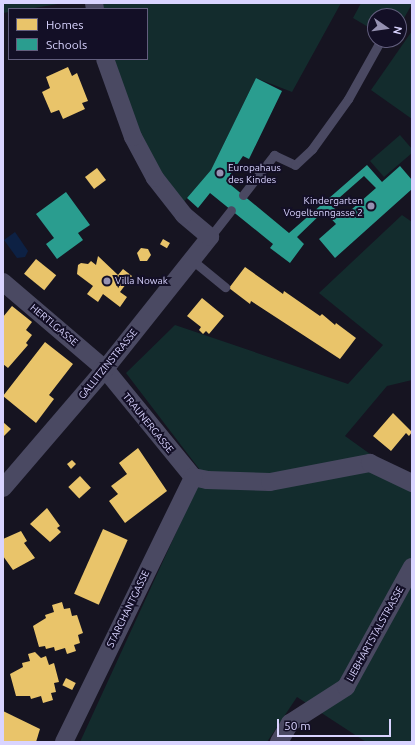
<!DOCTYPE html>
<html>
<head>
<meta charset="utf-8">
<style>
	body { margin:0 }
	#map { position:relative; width:415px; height:745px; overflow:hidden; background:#161421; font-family:Ubuntu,sans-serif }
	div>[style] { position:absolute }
	.green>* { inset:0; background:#132c2d }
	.water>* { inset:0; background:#0d2144 }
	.homes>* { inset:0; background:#e9c46a; transform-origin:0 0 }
	.schools>* { inset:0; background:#2a9d8f }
	.service>* { height:9px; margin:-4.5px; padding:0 4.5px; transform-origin:4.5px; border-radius:4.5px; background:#4a4962 }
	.minor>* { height:18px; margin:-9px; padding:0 9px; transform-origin:9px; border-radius:9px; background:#4a4962 }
	.dots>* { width:11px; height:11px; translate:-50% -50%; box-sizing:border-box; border:2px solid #130f26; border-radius:50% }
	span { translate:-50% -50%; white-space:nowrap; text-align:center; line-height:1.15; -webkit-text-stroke:4px #130f26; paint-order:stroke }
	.poi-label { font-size:10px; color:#d9d4ff }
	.left { translate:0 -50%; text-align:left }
	.right { translate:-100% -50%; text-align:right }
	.street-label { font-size:10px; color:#d9d4ff }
	.frame { position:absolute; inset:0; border:4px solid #d9d4ff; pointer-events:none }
	.legend { position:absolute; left:8px; top:8px; width:140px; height:52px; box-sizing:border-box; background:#130f26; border:1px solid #625e7d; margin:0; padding:5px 7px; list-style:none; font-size:12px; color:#d9d4ff }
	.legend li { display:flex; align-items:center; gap:8px; height:20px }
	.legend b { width:20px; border:1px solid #625e7d }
	.north { position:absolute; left:367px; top:8px; width:40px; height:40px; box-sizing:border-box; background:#130f26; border:1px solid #625e7d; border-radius:50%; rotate:103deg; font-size:11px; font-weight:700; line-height:16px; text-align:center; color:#d9d4ff }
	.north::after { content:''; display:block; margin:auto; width:14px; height:18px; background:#9591b1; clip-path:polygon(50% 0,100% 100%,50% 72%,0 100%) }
	.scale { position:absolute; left:277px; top:719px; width:114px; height:18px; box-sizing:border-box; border:2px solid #d9d4ff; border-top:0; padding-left:5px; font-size:12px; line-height:14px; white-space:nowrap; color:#d9d4ff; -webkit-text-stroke:3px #130f26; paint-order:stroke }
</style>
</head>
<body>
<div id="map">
	<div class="green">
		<i style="clip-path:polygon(3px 3px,64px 3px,28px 9px,9px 9px,9px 12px,3px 13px)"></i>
		<i style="clip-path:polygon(99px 3px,341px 3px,292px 92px,256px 78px,211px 170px,181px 205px,141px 138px,111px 59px,147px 59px,147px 9px,100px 9px)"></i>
		<i style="clip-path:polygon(361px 3px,412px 3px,412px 4px,399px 27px,399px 16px,375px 16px,375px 31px,353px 18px)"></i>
		<i style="clip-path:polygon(412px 31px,412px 119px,371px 90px)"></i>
		<i style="clip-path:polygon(400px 135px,412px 149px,412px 153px,384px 177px,370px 161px)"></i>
		<i style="clip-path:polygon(402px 215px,412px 222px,412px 380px,387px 386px,345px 436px,412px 484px,412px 742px,366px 742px,297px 697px,267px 742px,80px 742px,203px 474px,126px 373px,175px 325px,348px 384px,383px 345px,319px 293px)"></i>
	</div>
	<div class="water">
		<i style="clip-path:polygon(15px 232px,28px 251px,25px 257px,17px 258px,4px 240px)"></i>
	</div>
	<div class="homes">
		<i style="clip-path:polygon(68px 67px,72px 76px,77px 73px,88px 101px,82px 103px,85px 109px,63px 119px,59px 110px,51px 113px,42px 92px,50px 88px,46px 77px)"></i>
		<i style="left:97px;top:168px;width:15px;height:15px;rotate:53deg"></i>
		<i style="left:163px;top:239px;width:8px;height:6px;rotate:30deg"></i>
		<i style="clip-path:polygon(141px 248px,148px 249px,151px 255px,147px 261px,140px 261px,137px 253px)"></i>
		<i style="clip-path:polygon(98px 256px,118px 275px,123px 269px,132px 276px,120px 292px,127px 297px,120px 307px,103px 294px,98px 302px,87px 294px,93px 286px,77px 274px,78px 265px,81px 263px,88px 264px,91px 261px,96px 265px)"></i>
		<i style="left:36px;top:259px;width:26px;height:19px;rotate:39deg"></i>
		<i style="clip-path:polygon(245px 267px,283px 294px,284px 291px,320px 316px,322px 314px,335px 325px,336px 323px,356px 338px,340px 359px,251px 301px,250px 304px,229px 288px)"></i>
		<i style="clip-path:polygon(202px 298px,224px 316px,209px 334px,206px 331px,203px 334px,199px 330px,201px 327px,187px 316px)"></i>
		<i style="clip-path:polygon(12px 306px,32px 322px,26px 330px,32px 335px,26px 343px,28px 345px,8px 368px,3px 364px,3px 317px)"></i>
		<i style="clip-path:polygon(45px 342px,73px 364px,49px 395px,54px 399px,36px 423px,3px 396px)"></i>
		<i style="clip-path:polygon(393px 413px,412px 432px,409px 436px,406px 433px,391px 451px,373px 436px)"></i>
		<i style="clip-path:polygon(3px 422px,11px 429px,3px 437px)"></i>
		<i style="clip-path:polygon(138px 448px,167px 491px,125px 523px,109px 501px,118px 494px,111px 486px,127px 474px,119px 463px)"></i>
		<i style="clip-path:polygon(72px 460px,76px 464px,71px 469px,67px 464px)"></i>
		<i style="left:80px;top:476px;width:16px;height:16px;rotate:47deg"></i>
		<i style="clip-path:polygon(47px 508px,60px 526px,57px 528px,61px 532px,50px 542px,30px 524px)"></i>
		<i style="left:103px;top:529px;width:27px;height:71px;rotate:24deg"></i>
		<i style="clip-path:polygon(21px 531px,27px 541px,24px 543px,35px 558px,13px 570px,3px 556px,3px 539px)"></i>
		<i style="clip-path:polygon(62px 602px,64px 609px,70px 608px,72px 616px,77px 615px,83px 633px,78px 635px,80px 643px,74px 645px,76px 651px,67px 654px,65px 648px,55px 651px,54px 647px,46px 649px,45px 646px,39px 647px,33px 626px,46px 618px,45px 615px,54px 612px,52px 605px)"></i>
		<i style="clip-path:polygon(35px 652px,41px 658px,46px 656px,49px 665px,54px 663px,59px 682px,54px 683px,56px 692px,51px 693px,53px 700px,43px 703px,41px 696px,31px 699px,30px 696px,16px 696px,10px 674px,23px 667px,22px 663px,30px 661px,28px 654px)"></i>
		<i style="left:66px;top:678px;width:11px;height:8px;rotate:27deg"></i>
		<i style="clip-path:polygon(3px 711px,40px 729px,36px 742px,3px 742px)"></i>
	</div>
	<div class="schools">
		<i style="clip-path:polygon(evenodd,256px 78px,282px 91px,249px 159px,243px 156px,226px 181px,289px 233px,367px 165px,382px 182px,400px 166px,412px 180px,412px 189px,335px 258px,319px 239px,336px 224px,324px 211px,297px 237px,304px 244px,290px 263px,270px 248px,273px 244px,210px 193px,198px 208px,187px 198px,211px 170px,256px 78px,364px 176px,376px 188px,343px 217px,331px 205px,364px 176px)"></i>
		<i style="clip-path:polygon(66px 192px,90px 225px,78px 233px,83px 240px,57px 259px,46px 244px,54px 238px,36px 214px)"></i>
	</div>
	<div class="service">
		<i style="left:243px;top:195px;width:51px;rotate:-52.2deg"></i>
		<i style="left:274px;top:155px;width:23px;rotate:25deg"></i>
		<i style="left:295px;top:165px;width:23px;rotate:-43deg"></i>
		<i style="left:312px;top:149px;width:62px;rotate:-54.2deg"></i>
		<i style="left:348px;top:99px;width:62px;rotate:-60.9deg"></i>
		<i style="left:210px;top:237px;width:34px;rotate:-52deg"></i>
		<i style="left:192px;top:260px;width:43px;rotate:39.3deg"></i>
	</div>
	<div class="minor">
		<i style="left:94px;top:3px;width:6px;rotate:81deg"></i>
		<i style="left:3px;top:282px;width:134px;rotate:40.5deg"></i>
		<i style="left:105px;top:369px;width:139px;rotate:50.8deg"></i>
		<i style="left:193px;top:477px;width:14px;rotate:12deg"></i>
		<i style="left:207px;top:480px;width:63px;rotate:1.8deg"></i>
		<i style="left:270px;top:482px;width:102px;rotate:-10.8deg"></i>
		<i style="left:370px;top:463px;width:47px;rotate:25.5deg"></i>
		<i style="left:3px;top:488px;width:157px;rotate:-49.4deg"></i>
		<i style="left:105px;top:369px;width:169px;rotate:-51.5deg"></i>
		<i style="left:210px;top:237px;width:34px;rotate:-140deg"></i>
		<i style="left:184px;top:215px;width:47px;rotate:-128.1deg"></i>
		<i style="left:155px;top:178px;width:47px;rotate:-118.2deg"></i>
		<i style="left:133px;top:137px;width:83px;rotate:-109.7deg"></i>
		<i style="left:64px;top:742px;width:295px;rotate:-64deg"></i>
		<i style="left:279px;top:742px;width:22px;rotate:-60deg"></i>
		<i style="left:290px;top:723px;width:67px;rotate:-32.7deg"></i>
		<i style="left:346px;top:687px;width:137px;rotate:-61.2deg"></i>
	</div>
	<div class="dots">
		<i style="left:220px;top:173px;background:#9591b1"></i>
		<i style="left:371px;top:206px;background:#9591b1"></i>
		<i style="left:107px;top:281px;background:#9591b1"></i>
	</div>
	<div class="poi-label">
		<span class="left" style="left:228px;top:173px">Europahaus<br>des Kindes</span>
		<span class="right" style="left:363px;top:206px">Kindergarten<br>Vogeltenngasse 2</span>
		<span class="left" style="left:115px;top:281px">Villa Nowak</span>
	</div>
	<div class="street-label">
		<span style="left:54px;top:325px;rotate:40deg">HERTLGASSE</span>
		<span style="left:108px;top:364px;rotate:-51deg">GALLITZINSTRASSE</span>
		<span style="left:148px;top:423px;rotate:51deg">TRAUNERGASSE</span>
		<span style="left:128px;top:609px;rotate:-64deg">STARCHANTGASSE</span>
		<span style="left:375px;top:634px;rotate:-61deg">LIEBHARTSTALSTRASSE</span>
	</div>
	<div class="frame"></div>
	<ul class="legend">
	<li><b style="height:11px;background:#e9c46a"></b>Homes</li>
	<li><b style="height:11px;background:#2a9d8f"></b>Schools</li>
	</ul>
	<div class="north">N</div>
	<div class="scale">50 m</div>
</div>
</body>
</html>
